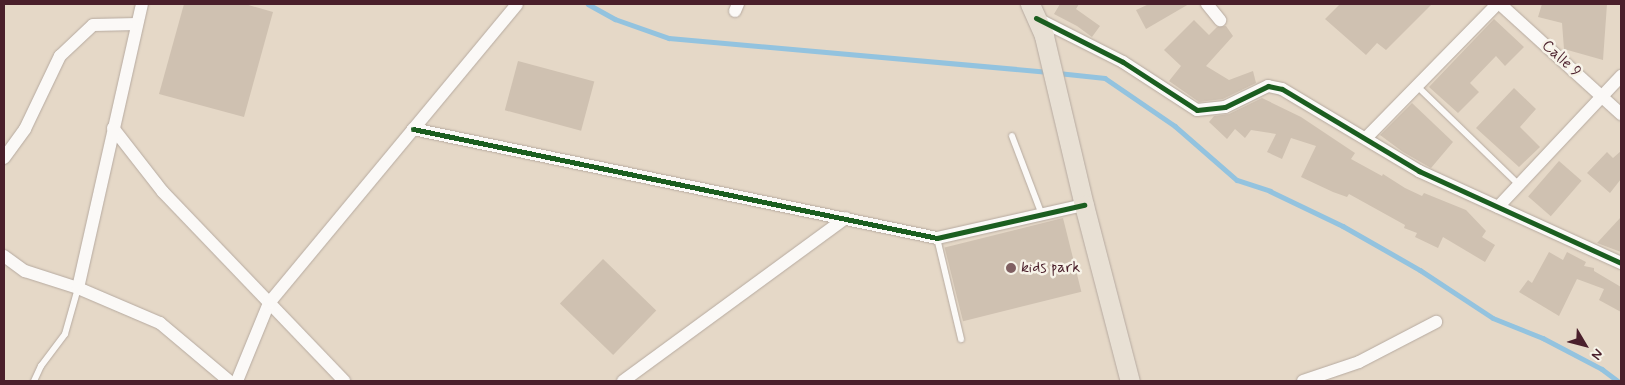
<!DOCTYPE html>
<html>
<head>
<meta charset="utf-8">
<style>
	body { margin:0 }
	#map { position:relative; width:1625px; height:385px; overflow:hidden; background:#e5d8c7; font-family:Mynerve,sans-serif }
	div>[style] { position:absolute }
	.stream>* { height:4.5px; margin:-2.25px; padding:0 2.25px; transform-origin:2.25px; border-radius:2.25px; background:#93c3df }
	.building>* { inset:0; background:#cfc1b1; transform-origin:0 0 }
	.roads { filter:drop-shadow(0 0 1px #b6aaa0) drop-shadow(0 0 1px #b6aaa0) }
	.lane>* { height:6px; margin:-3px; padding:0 3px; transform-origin:3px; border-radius:3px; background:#fbf9f7 }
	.street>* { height:12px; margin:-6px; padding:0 6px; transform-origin:6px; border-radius:6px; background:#fbf9f7 }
	.primary>* { height:19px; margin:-9.5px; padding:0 9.5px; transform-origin:9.5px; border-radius:9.5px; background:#e8e0d4 }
	.cycleway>* { height:5px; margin:-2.5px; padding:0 2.5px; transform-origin:2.5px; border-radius:2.5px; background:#1b5e20 }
	.dots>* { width:14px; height:14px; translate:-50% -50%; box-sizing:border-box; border:2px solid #f7f3e8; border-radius:50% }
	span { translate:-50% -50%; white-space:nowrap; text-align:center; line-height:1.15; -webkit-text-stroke:5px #f7f3e8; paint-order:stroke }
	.street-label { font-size:16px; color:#4a1f2b }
	.poi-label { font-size:16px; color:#4a1f2b }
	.left { translate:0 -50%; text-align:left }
	.frame { position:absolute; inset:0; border:5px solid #4a1f2b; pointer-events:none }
	.north { position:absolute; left:1560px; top:320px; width:50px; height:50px; -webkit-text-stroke:4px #f7f3e8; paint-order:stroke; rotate:127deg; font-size:14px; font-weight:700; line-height:20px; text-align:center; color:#4a1f2b }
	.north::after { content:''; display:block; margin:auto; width:18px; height:22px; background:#4a1f2b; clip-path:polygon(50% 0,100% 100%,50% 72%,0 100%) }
</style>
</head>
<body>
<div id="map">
	<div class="stream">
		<i style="left:588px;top:4px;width:31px;rotate:29deg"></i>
		<i style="left:615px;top:19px;width:57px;rotate:19.4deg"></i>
		<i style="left:669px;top:38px;width:381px;rotate:5.1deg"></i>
		<i style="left:1058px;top:73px;width:47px;rotate:6.1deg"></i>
		<i style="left:1105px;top:78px;width:85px;rotate:34.4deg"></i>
		<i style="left:1175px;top:126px;width:82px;rotate:41.1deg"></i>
		<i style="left:1237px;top:180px;width:35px;rotate:18deg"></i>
		<i style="left:1270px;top:191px;width:81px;rotate:25.6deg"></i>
		<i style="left:1343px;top:226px;width:89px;rotate:29.7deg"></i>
		<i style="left:1420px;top:270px;width:87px;rotate:33.3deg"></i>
		<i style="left:1493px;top:318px;width:54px;rotate:21.8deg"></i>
		<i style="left:1543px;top:338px;width:67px;rotate:27.7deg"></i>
		<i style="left:1602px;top:369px;width:20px;rotate:37deg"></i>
	</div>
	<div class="building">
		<i style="clip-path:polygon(184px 4px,245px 4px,273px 12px,244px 117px,159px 94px)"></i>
		<i style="clip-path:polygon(1060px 4px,1079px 4px,1076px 9px,1100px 26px,1092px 37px,1077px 26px,1054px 14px)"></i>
		<i style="clip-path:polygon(1149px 4px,1189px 4px,1146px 29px,1136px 10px)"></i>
		<i style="clip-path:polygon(1340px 4px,1432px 4px,1386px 50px,1377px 43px,1366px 55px,1325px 19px)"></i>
		<i style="clip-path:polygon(1542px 4px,1607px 4px,1603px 60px,1564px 49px,1562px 23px,1538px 17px)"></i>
		<i style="clip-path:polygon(1494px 19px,1524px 47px,1505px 66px,1496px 56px,1470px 83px,1479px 92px,1458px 113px,1429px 87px)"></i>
		<i style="clip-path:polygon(1194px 20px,1209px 35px,1217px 27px,1226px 26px,1233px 36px,1206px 66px,1229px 80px,1253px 71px,1256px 83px,1223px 99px,1199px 102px,1169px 81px,1181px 66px,1164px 50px)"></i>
		<i style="left:518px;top:61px;width:79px;height:51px;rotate:15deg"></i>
		<i style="clip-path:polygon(1514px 88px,1536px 109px,1520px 127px,1540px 147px,1519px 167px,1476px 128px)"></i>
		<i style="clip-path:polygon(1262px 98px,1301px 117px,1355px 153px,1351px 159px,1382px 176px,1383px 174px,1405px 188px,1422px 196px,1424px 193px,1466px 210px,1486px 231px,1482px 237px,1495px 245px,1485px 262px,1443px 237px,1438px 248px,1415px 237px,1417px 233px,1404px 228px,1405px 225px,1349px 194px,1347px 197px,1333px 192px,1301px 177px,1316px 146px,1291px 138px,1282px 159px,1267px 152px,1276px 134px,1251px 130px,1245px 138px,1235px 129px,1227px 139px,1209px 122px,1214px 116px,1229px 114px)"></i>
		<i style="clip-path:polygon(1412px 103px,1453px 142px,1431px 168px,1403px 152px,1380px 135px)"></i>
		<i style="clip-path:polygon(1621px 151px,1621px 179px,1610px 193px,1587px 173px,1607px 152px,1613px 158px)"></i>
		<i style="left:1559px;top:161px;width:30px;height:47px;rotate:41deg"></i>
		<i style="clip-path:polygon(1621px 217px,1621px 252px,1597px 243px)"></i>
		<i style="left:1063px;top:218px;width:76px;height:122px;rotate:76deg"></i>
		<i style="clip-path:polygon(1549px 252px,1563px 260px,1567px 252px,1586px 262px,1584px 266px,1594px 268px,1594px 271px,1621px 287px,1621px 312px,1599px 300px,1604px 289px,1577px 279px,1559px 316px,1519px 292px,1528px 280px,1532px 283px)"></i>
		<i style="left:603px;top:259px;width:74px;height:62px;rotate:44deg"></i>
	</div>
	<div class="roads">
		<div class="lane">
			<i style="left:1417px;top:86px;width:142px;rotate:44.1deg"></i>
			<i style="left:1012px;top:136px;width:85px;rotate:69.2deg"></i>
			<i style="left:937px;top:238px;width:104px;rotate:76.6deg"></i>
			<i style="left:34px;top:381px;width:17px;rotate:-65deg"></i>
			<i style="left:41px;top:366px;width:40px;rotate:-53deg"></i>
			<i style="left:65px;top:334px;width:48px;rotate:-74.2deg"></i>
		</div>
		<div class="street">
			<i style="left:1207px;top:4px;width:21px;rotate:51deg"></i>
			<i style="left:1500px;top:4px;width:164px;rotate:42.3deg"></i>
			<i style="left:735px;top:11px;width:8px;rotate:-67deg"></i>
			<i style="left:1036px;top:18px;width:97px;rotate:26.8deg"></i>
			<i style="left:1123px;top:62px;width:88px;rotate:33deg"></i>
			<i style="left:1197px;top:110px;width:28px;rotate:-6deg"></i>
			<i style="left:1225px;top:107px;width:48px;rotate:-26deg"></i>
			<i style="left:1268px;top:86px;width:14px;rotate:12deg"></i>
			<i style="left:1282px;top:89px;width:160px;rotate:30.9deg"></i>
			<i style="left:1419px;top:171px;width:222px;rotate:24.5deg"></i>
			<i style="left:113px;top:128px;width:81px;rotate:52deg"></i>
			<i style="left:163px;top:192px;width:262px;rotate:46.2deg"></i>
			<i style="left:413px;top:129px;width:535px;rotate:11.75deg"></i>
			<i style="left:937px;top:238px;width:151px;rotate:-12.7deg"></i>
			<i style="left:1366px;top:138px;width:187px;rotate:-45.6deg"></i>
			<i style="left:4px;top:158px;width:36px;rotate:-54deg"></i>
			<i style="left:25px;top:129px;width:81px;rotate:-64.4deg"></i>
			<i style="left:60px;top:56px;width:45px;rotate:-43.2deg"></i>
			<i style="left:93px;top:25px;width:44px;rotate:-1.3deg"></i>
			<i style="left:1498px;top:207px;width:180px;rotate:-46.8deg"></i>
			<i style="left:4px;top:256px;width:26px;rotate:36deg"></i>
			<i style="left:25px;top:271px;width:56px;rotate:17.8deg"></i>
			<i style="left:78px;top:288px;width:89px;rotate:23.1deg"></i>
			<i style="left:160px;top:323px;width:90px;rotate:40deg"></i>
			<i style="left:78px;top:288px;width:291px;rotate:-77.3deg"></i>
			<i style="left:237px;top:381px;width:84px;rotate:-67.7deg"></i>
			<i style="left:269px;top:303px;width:388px;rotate:-50.3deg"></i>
			<i style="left:623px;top:381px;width:276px;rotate:-36.2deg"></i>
			<i style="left:1303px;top:381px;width:59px;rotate:-18.7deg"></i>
			<i style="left:1359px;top:362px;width:87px;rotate:-27.5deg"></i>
		</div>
		<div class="primary">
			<i style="left:1030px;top:4px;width:35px;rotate:66deg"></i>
			<i style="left:1044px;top:36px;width:174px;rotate:76.7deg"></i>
			<i style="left:1084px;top:205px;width:182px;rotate:75.4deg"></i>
		</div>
	</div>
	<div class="cycleway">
		<i style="left:1036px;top:18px;width:97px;rotate:26.8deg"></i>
		<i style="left:1123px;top:62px;width:88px;rotate:33deg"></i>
		<i style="left:1197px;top:110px;width:28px;rotate:-6deg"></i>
		<i style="left:1225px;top:107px;width:48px;rotate:-26deg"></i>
		<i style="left:1268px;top:86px;width:14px;rotate:12deg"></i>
		<i style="left:1282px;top:89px;width:160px;rotate:30.9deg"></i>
		<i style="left:1419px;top:171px;width:222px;rotate:24.5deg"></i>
		<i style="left:413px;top:129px;width:535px;rotate:11.75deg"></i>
		<i style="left:937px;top:238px;width:151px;rotate:-12.7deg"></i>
	</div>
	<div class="dots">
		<i style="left:1011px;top:268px;background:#806062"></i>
	</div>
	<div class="street-label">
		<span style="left:1561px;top:59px;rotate:42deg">Calle 9</span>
	</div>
	<div class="poi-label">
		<span class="left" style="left:1021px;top:268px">kids park</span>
	</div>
	<div class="frame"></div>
	<div class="north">N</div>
</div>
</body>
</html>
